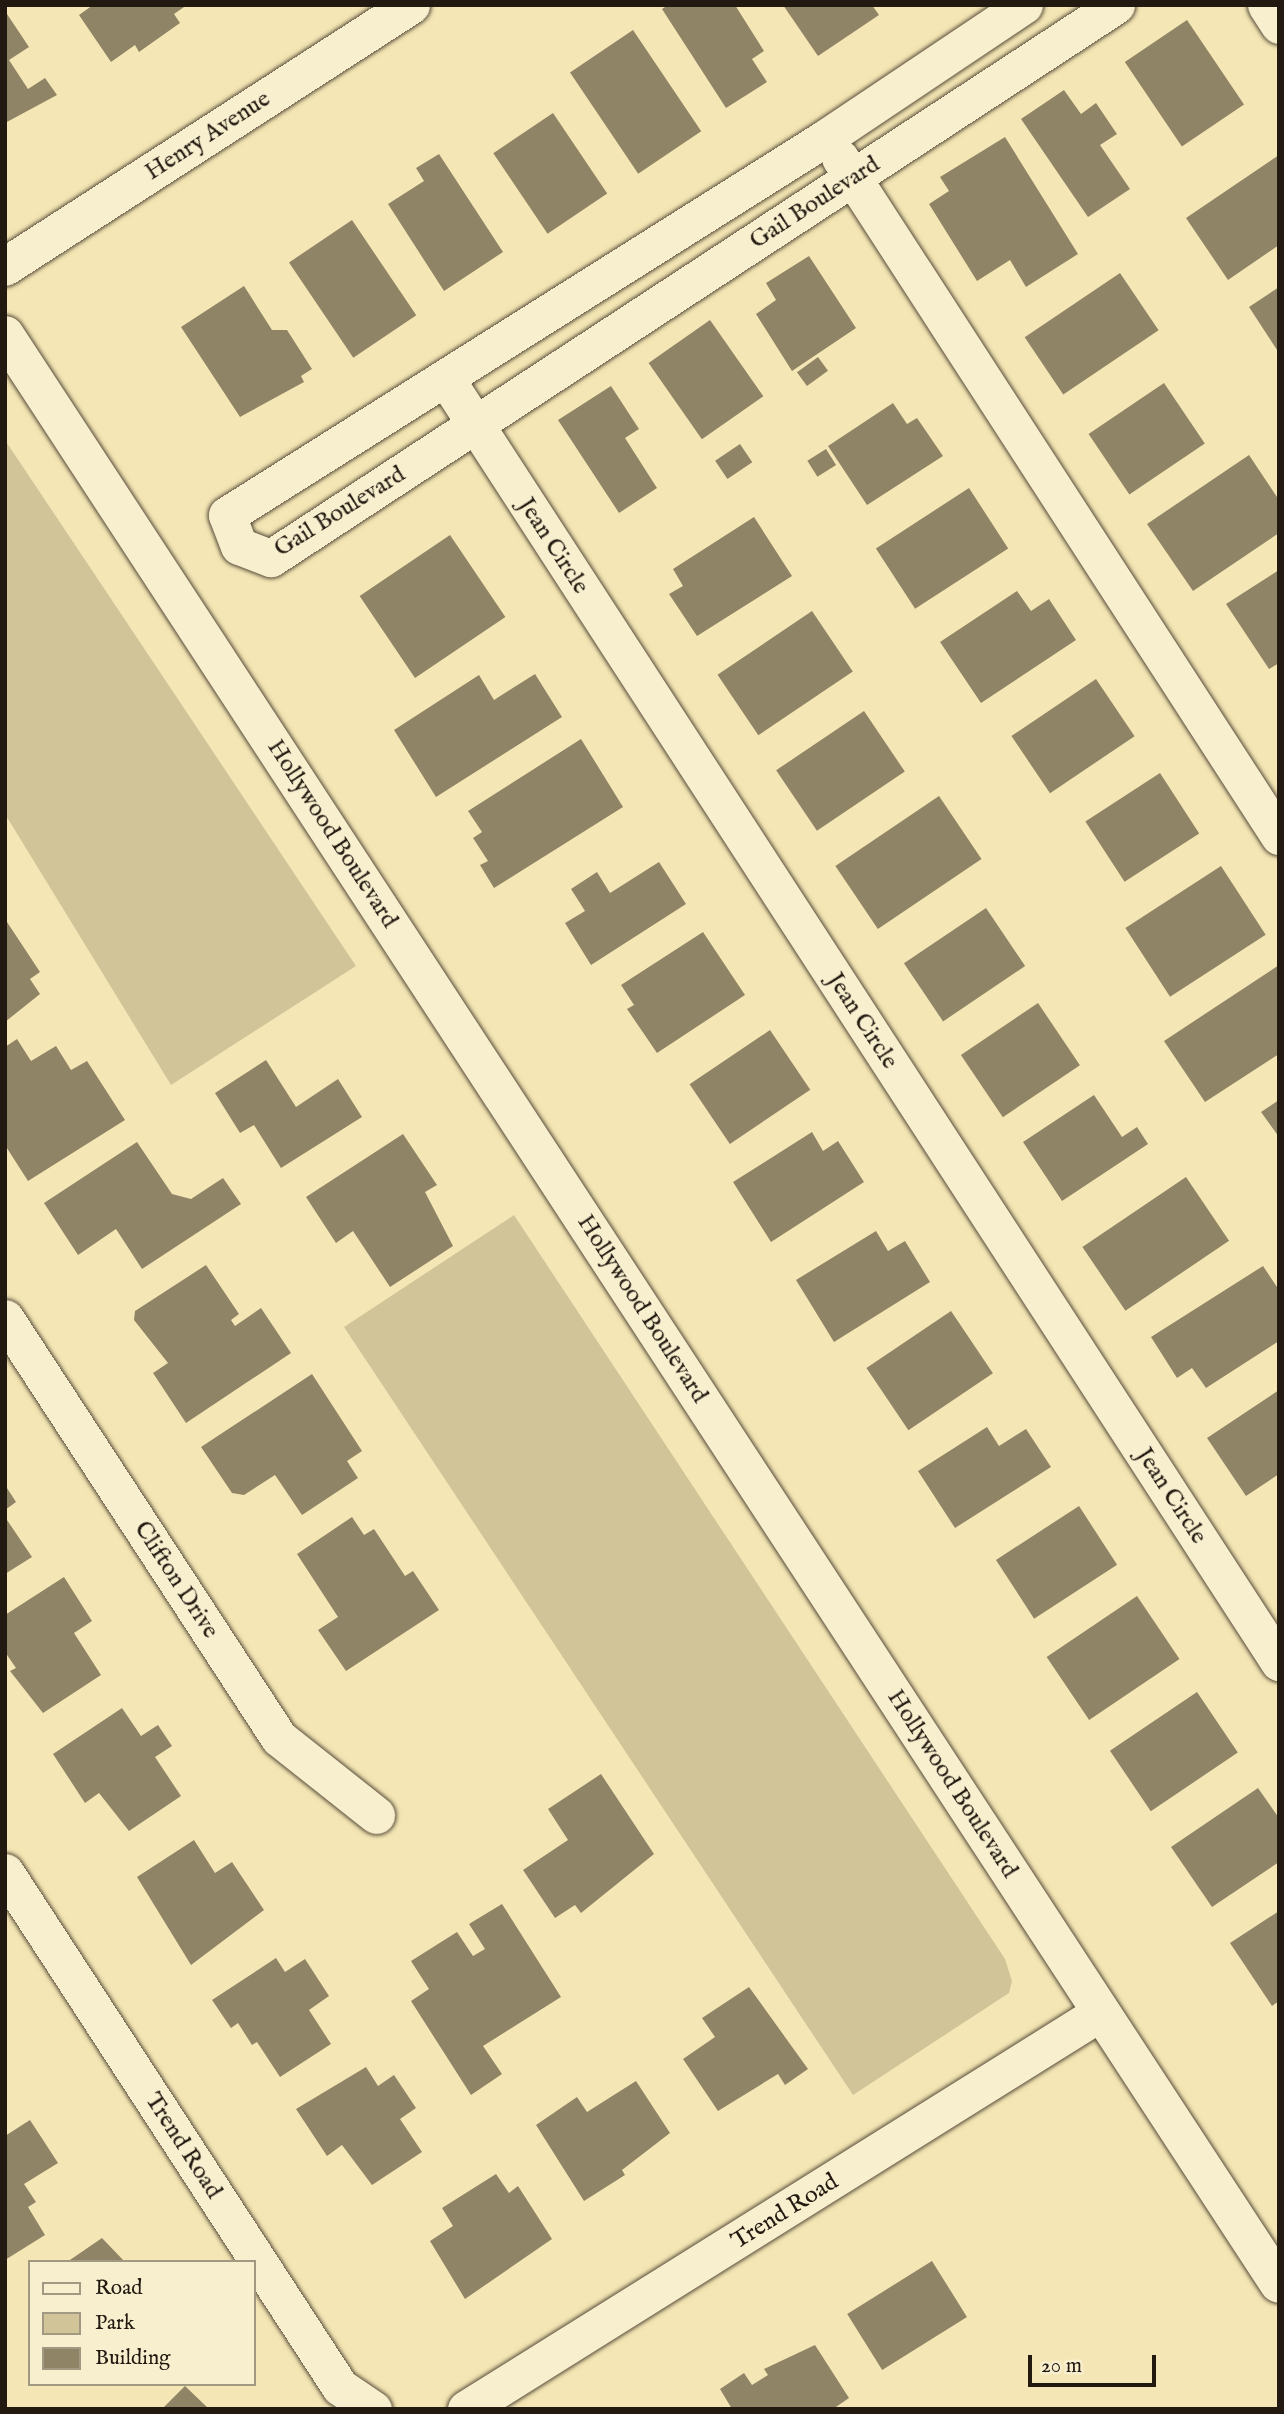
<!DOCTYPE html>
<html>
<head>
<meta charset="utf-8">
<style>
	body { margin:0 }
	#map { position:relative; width:1284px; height:2414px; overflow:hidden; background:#f5e7b5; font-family:"IM FELL English",serif }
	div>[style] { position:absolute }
	.green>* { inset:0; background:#d1c499 }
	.building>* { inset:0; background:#908466; transform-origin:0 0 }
	.roads { filter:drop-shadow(0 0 2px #574c3a) drop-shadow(0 0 2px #574c3a) }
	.minor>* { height:37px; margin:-18.5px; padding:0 18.5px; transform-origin:18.5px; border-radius:18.5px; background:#f8efcf }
	.tertiary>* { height:38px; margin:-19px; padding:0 19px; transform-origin:19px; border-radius:19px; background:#f8efcf }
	span { translate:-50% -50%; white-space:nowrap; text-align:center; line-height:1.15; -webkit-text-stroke:5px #f8efcf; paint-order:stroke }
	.street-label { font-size:24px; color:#221911 }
	.frame { position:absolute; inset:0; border:7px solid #221911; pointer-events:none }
	.legend { position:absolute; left:28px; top:2260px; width:228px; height:126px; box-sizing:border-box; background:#f8efcf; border:2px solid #a29983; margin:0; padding:9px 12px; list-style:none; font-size:21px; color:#221911 }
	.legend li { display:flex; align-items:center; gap:14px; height:35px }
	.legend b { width:35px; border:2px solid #a29983 }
	.scale { position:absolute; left:1028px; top:2355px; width:128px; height:32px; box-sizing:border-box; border:4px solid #221911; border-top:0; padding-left:9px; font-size:21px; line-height:24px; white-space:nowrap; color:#221911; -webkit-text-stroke:5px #f8efcf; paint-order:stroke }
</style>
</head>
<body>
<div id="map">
	<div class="green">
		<i style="clip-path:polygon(5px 440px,356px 966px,171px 1085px,5px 814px)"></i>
		<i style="clip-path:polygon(514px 1215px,1005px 1959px,1012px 1981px,1009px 1993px,853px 2095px,344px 1327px)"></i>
	</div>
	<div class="building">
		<i style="clip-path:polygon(93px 5px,187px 5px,174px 14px,180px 23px,139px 52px,135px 45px,111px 62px,79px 15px)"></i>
		<i style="clip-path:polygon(668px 5px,735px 5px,764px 51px,752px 59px,767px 82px,726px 108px,662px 9px)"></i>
		<i style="clip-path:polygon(783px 5px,872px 5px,879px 15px,818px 56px)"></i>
		<i style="clip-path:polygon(5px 11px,29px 47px,9px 60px,28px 89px,45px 78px,57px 95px,5px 123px)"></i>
		<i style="left:1187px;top:20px;width:102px;height:75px;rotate:56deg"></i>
		<i style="left:633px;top:30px;width:122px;height:76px;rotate:56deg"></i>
		<i style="clip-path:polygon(1064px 90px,1081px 114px,1096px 103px,1117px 134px,1100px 145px,1130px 189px,1088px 217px,1021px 119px)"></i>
		<i style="left:553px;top:113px;width:97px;height:72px;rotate:56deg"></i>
		<i style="clip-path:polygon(1005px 137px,1078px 254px,1026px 287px,1010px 260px,977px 281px,929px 204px,949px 191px,940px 177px)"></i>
		<i style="clip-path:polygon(439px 154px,503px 252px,444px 291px,388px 204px,424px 181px,416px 168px)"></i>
		<i style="clip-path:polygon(1279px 155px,1279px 245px,1228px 280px,1186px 218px)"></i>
		<i style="left:352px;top:220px;width:115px;height:76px;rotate:56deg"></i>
		<i style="clip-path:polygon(809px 256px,856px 328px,792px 371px,756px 314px,776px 300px,766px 283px)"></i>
		<i style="left:1120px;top:273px;width:69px;height:115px;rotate:56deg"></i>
		<i style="clip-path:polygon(244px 286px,272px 330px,287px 330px,312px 369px,301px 376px,304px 382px,240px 417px,181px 327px)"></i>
		<i style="clip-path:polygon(1279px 287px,1279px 353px,1249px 307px)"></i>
		<i style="left:710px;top:320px;width:93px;height:75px;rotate:55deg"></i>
		<i style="left:818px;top:357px;width:17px;height:26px;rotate:54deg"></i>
		<i style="left:1164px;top:383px;width:73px;height:91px;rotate:56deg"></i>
		<i style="clip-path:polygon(611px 386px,639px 429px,625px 438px,657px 488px,619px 513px,558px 420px)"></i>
		<i style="clip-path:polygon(893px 403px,907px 424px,917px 418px,943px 456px,867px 505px,828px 446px)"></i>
		<i style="left:740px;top:444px;width:22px;height:30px;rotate:56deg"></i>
		<i style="left:826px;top:449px;width:19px;height:22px;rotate:58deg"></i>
		<i style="clip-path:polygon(1249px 455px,1279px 500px,1279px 533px,1193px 591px,1147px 524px)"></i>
		<i style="left:969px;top:488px;width:72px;height:111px;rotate:57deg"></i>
		<i style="clip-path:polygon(754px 517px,792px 576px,697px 636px,669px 594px,683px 586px,673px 569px)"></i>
		<i style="left:450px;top:535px;width:99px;height:109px;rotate:56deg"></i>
		<i style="clip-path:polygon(1279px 570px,1279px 663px,1269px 669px,1226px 604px)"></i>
		<i style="clip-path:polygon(1017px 591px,1031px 611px,1049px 599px,1076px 640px,981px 703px,940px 642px)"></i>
		<i style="left:812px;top:611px;width:73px;height:114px;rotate:56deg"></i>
		<i style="clip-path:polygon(535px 674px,562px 717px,436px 797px,394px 730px,479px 675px,494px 700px)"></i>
		<i style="left:1096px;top:679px;width:69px;height:102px;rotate:56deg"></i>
		<i style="left:864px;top:711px;width:73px;height:106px;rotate:56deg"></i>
		<i style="clip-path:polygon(581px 739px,623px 807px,494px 888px,480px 865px,488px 861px,473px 838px,482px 832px,468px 811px)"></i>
		<i style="left:1160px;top:773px;width:72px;height:89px;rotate:57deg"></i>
		<i style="left:939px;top:796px;width:76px;height:125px;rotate:56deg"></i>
		<i style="clip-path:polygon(659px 862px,686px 904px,591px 965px,565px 923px,585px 911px,571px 889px,597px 872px,610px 893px)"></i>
		<i style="left:1221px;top:866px;width:82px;height:114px;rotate:57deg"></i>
		<i style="left:986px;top:908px;width:70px;height:99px;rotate:56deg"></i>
		<i style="clip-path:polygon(5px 919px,40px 972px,30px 979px,40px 994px,5px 1022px)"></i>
		<i style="clip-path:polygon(703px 932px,745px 995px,657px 1053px,627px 1009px,634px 1005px,621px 985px)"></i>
		<i style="clip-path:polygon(1279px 965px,1279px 1054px,1205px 1102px,1164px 1041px)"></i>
		<i style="left:1038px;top:1003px;width:75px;height:93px;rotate:56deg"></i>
		<i style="left:770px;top:1030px;width:72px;height:97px;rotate:56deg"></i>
		<i style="clip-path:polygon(17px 1039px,31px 1061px,56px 1046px,71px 1070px,87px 1061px,125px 1120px,28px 1181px,5px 1145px,5px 1047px)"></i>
		<i style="clip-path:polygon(266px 1060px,296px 1107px,338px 1079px,362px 1117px,281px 1168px,254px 1125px,240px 1133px,215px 1093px)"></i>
		<i style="clip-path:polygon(1094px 1095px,1122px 1137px,1137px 1127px,1148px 1144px,1062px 1201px,1023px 1142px)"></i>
		<i style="clip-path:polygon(1279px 1100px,1279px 1137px,1261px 1112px)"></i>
		<i style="clip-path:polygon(812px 1132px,823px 1151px,838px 1141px,864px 1182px,771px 1242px,733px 1182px)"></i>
		<i style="clip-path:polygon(403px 1134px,437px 1185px,425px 1192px,453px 1246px,390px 1287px,353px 1231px,336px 1243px,306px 1197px)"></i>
		<i style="clip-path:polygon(137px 1142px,172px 1194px,191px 1199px,223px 1178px,241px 1204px,142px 1269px,116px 1229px,78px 1255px,44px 1203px)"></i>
		<i style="left:1186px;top:1177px;width:77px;height:125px;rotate:56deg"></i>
		<i style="clip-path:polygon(876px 1231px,888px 1251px,905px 1241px,930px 1282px,834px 1342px,796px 1280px)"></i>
		<i style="clip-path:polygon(206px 1265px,239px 1314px,231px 1320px,235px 1326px,261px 1308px,291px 1353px,186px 1423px,153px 1373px,168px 1363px,134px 1320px,135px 1311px)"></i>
		<i style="clip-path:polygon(1263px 1266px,1279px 1290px,1279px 1341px,1206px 1388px,1192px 1368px,1177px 1378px,1151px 1337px)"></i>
		<i style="left:951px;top:1311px;width:75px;height:102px;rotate:56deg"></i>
		<i style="clip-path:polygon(312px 1374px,362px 1451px,347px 1461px,358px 1478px,302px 1515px,275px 1475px,244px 1495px,232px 1493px,201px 1447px)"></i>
		<i style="clip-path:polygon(1279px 1390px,1279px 1474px,1246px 1496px,1207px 1438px)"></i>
		<i style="clip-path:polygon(987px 1427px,999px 1446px,1026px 1429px,1051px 1467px,955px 1528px,918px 1471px)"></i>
		<i style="clip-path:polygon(5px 1485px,16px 1502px,5px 1510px)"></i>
		<i style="left:1079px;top:1506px;width:70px;height:99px;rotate:57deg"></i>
		<i style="clip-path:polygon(5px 1517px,32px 1557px,5px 1574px)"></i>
		<i style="clip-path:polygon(352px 1517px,364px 1535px,374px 1529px,405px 1576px,413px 1571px,439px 1610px,346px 1671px,318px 1630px,338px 1617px,297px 1554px)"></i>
		<i style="clip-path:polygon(64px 1577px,92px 1621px,74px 1633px,101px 1675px,43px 1713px,10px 1671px,16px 1668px,5px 1652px,5px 1615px)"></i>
		<i style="left:1137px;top:1596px;width:76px;height:109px;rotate:56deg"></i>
		<i style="left:1197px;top:1692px;width:73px;height:105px;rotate:56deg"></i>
		<i style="clip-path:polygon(122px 1708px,141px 1736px,158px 1725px,172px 1746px,155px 1757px,181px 1796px,129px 1831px,99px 1793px,85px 1803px,53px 1754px)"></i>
		<i style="clip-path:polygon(601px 1774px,654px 1854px,581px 1913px,575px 1905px,555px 1918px,523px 1870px,568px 1840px,548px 1809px)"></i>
		<i style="clip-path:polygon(1258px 1788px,1279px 1818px,1279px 1862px,1212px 1907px,1171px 1847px)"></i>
		<i style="clip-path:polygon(194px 1840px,215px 1873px,232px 1862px,264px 1910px,191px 1965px,137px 1877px)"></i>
		<i style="clip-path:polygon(502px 1904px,561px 1997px,483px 2046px,502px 2074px,471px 2095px,411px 2001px,429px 1989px,411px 1961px,457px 1932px,473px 1956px,485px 1949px,469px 1924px)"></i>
		<i style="clip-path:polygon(1279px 1911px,1279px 2001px,1272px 2006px,1230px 1943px)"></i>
		<i style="clip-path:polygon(276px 1958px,285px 1972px,305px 1959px,329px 1996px,309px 2010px,331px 2044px,280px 2077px,257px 2042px,252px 2045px,238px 2023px,231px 2028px,212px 2000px)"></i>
		<i style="clip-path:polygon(749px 1987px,808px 2069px,785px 2085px,778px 2074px,718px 2111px,683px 2059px,715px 2037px,702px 2018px)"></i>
		<i style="clip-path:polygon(366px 2067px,378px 2086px,394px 2075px,416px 2108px,400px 2119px,422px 2152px,372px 2185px,342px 2145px,327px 2156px,296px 2109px)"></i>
		<i style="clip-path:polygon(636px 2081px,670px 2133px,622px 2170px,625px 2175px,584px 2201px,536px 2125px,577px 2097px,587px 2112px)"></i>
		<i style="clip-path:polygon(30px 2120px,58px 2163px,24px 2184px,36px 2202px,28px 2207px,45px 2235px,5px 2260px,5px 2136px)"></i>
		<i style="clip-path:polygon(496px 2174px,509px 2193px,518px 2186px,552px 2239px,465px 2299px,430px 2241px,453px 2226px,442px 2208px)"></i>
		<i style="clip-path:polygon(102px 2238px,125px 2262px,67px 2262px)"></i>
		<i style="left:932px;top:2261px;width:66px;height:100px;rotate:58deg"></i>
		<i style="clip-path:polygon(815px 2345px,849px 2398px,833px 2409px,732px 2409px,720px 2389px,744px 2373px,752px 2385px,768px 2375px,764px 2369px)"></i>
		<i style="clip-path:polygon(185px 2386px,209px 2409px,162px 2409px)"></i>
	</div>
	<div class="roads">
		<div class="minor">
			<i style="left:1024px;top:5px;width:237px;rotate:146.2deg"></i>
			<i style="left:827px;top:137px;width:709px;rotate:147.79deg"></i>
			<i style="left:227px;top:515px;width:33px;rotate:69deg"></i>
			<i style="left:239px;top:546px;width:34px;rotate:21deg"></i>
			<i style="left:271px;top:558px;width:1010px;rotate:-33.2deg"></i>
			<i style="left:1266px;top:5px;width:24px;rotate:57deg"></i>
			<i style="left:840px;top:158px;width:808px;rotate:57.08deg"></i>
			<i style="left:446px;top:379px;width:1530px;rotate:57.01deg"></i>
			<i style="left:5px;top:1318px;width:501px;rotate:56.88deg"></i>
			<i style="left:279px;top:1738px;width:124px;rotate:38.4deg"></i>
			<i style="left:5px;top:1872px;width:614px;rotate:56.96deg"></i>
			<i style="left:340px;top:2387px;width:40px;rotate:34deg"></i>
			<i style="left:466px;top:2409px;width:749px;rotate:-32.01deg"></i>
		</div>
		<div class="tertiary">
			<i style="left:5px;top:267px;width:483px;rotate:-32.8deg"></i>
			<i style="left:5px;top:335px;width:2328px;rotate:56.83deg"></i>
		</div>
	</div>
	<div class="street-label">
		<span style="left:208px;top:136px;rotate:-33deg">Henry Avenue</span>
		<span style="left:815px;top:203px;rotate:-33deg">Gail Boulevard</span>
		<span style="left:340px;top:512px;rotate:-32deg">Gail Boulevard</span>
		<span style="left:553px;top:546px;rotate:57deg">Jean Circle</span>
		<span style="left:332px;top:834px;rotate:57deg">Hollywood Boulevard</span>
		<span style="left:862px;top:1021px;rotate:57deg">Jean Circle</span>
		<span style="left:642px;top:1309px;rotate:57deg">Hollywood Boulevard</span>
		<span style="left:1171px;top:1496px;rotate:57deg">Jean Circle</span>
		<span style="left:176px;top:1580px;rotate:57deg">Clifton Drive</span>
		<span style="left:952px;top:1784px;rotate:57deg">Hollywood Boulevard</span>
		<span style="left:183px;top:2146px;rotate:57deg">Trend Road</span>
		<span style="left:785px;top:2212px;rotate:-32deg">Trend Road</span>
	</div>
	<div class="frame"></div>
	<ul class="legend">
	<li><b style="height:9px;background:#f8efcf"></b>Road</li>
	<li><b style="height:19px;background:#d1c499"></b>Park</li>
	<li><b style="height:19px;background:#908466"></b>Building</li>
	</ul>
	<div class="scale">20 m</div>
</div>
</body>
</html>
